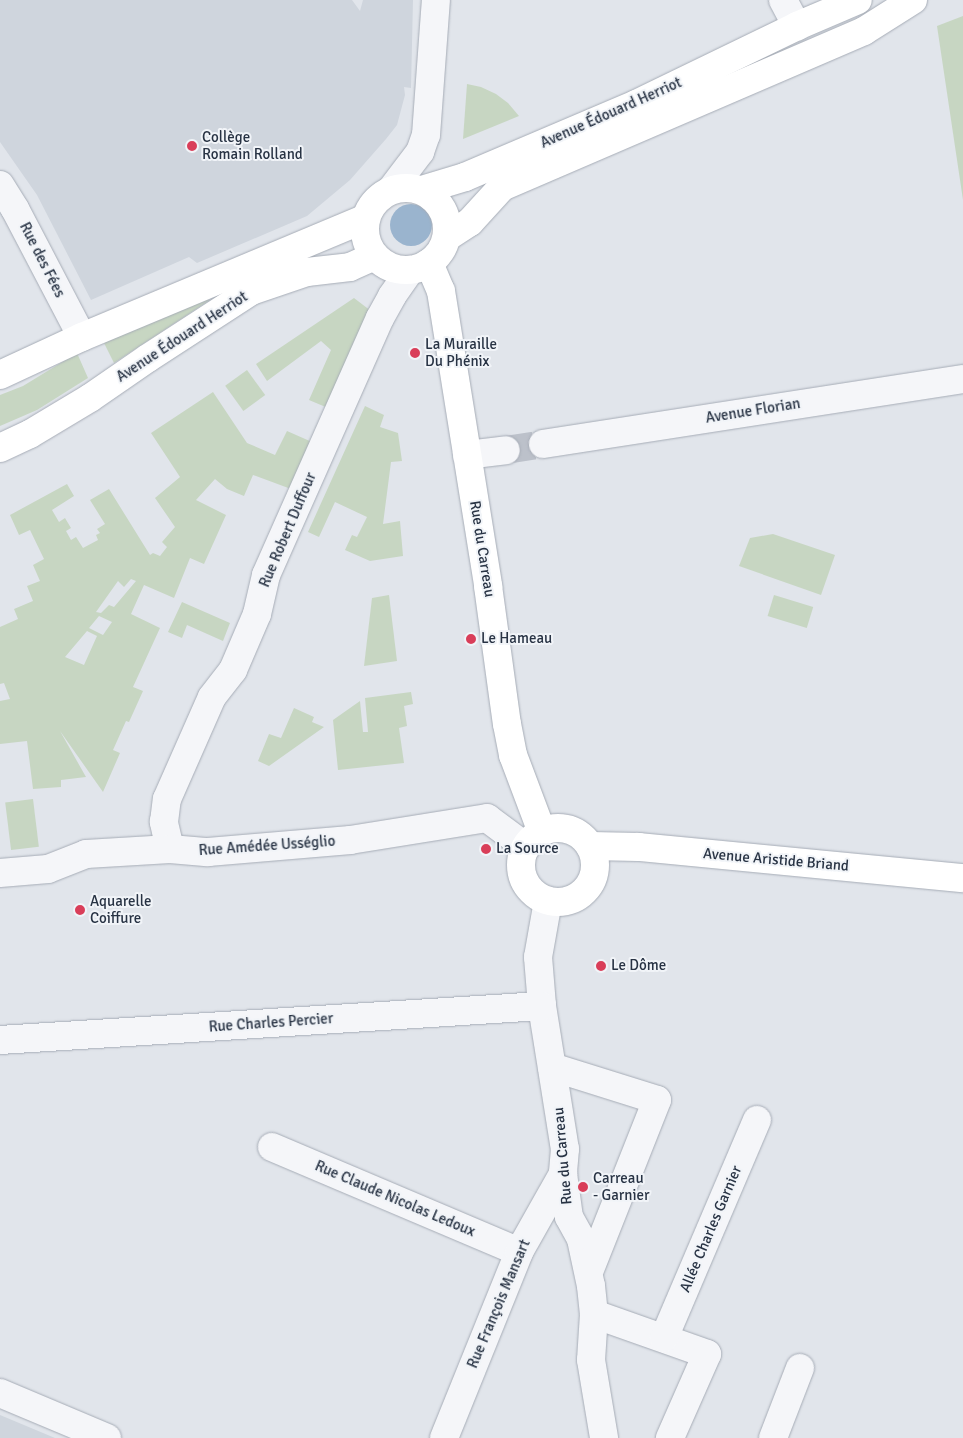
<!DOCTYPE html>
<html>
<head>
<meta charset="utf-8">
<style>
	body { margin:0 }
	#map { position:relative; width:963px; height:1438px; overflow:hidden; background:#e1e5eb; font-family:Signika,sans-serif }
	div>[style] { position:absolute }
	.built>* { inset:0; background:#cfd5dd }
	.green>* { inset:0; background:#c7d6c2; transform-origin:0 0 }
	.water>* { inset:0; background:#9ab4ce }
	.round { border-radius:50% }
	.street-tunnel>* { height:28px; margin-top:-14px; transform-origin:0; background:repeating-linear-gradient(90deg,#bcc1ca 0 28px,transparent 0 42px) }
	.roads { filter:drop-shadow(0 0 1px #a6acb6) drop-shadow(0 0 1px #a6acb6) }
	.street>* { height:28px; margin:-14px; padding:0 14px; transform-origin:14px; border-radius:14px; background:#f5f6f9 }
	.secondary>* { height:28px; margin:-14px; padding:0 14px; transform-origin:14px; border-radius:14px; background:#fff }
	.secondary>.ring { margin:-14px; padding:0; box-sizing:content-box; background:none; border:28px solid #fff; border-radius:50% }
	.dots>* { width:14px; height:14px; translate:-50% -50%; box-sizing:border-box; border:2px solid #f1f4f8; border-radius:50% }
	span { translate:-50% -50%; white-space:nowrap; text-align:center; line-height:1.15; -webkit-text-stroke:4px #f1f4f8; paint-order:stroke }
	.street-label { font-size:15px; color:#283344 }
	.poi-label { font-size:15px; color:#283344 }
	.left { translate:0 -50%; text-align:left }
</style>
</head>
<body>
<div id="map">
	<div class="built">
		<i style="clip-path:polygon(0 0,352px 0,360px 11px,363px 0,413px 0,411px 88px,404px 87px,405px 95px,397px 125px,386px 139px,350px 180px,307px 216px,197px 263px,189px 257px,91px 300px,37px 195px,0 142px)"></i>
		<i style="clip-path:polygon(0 1415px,55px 1438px,0 1438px)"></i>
	</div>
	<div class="green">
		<i style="clip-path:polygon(963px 16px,963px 200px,937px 26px)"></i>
		<i style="clip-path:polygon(467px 84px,481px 87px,496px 94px,508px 103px,519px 116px,463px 139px)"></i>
		<i style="clip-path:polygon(354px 298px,371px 311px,328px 408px,309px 400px,331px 350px,321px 341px,267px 381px,256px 364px)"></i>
		<i style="clip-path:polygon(204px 299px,210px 300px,114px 363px,103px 341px)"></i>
		<i style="clip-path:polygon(77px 353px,88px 378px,37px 410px,0 426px,0 395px,23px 386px)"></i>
		<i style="left:247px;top:370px;width:31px;height:27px;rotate:54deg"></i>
		<i style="clip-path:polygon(evenodd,213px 392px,247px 443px,275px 455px,287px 431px,312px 442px,291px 489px,253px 475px,244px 496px,227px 489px,215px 479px,196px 500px,226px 515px,204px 564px,190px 558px,174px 598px,144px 585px,131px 614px,160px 628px,133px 687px,143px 691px,129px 722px,126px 721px,113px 750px,120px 753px,103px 792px,60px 731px,86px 777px,61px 780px,61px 787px,33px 789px,27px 741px,0 744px,0 701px,10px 699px,4px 683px,0 684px,0 627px,18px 619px,14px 609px,33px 601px,27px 586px,40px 581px,33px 565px,44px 559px,30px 530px,19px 535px,10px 515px,67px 484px,74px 496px,52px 510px,59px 522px,65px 518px,71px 528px,66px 531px,71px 540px,76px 537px,83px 548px,98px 540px,96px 535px,100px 533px,97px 529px,105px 524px,90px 500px,109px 489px,150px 555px,153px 553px,160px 556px,167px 547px,162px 542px,175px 527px,155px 498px,180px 477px,151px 433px,213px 392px,131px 579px,136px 581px,114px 607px,109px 605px,101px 613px,96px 612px,118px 581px,124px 587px,131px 579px,213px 392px,99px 616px,112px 622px,103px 635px,89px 628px,99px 616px,213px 392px,87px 631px,97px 636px,84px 665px,65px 657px,87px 631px)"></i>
		<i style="clip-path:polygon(365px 406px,384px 415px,380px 427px,398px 433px,402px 461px,391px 462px,383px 524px,400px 521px,403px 556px,370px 561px,345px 550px,352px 535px,357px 537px,367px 517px,335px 502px,319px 537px,308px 532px)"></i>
		<i style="clip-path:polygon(773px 534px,835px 555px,821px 595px,739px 566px,750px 538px)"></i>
		<i style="clip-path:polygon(389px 595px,397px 661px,364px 666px,372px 598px)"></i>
		<i style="left:774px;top:595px;width:41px;height:22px;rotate:17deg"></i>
		<i style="clip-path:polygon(182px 602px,230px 623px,223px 641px,187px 625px,182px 638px,168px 632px)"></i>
		<i style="clip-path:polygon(411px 692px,413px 704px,404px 706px,407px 726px,399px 728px,404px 763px,338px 770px,333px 720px,360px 701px,363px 732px,368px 732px,365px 698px)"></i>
		<i style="clip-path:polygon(294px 708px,314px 717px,312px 722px,324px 727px,269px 766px,258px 761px,269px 734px,281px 738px)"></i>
		<i style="left:33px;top:799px;width:48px;height:28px;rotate:83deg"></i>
	</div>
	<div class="water">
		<i class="round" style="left:390px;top:204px;width:42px;height:42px"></i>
	</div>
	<div class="street-tunnel">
		<i style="left:506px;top:450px;width:37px;rotate:-9deg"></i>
	</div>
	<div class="roads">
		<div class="street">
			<i style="left:783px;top:0;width:30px;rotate:62deg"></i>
			<i style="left:0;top:185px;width:28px;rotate:58deg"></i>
			<i style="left:15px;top:209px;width:144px;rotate:62.4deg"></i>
			<i style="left:391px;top:190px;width:48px;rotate:-52.7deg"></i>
			<i style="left:420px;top:152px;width:18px;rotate:-71deg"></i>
			<i style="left:426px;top:135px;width:135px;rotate:-85.8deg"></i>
			<i style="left:543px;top:444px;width:425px;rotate:-8.8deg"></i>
			<i style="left:467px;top:455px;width:39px;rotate:-7deg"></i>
			<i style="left:170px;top:849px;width:28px;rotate:-103deg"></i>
			<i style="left:164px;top:822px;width:23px;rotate:-83deg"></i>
			<i style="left:167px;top:799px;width:111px;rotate:-66.2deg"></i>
			<i style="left:212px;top:697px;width:34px;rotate:-52deg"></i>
			<i style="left:233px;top:670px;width:61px;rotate:-66.8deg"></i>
			<i style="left:257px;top:614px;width:40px;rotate:-77deg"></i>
			<i style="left:266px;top:575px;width:281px;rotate:-66.1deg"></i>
			<i style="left:380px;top:318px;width:25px;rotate:-61deg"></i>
			<i style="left:392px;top:296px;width:32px;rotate:-55deg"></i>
			<i style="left:0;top:873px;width:48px;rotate:-4.8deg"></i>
			<i style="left:48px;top:869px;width:41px;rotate:-21.5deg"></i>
			<i style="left:86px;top:854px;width:84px;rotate:-3.4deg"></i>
			<i style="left:170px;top:849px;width:38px;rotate:5deg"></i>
			<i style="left:208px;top:852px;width:143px;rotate:-4.8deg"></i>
			<i style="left:350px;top:840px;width:139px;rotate:-9.1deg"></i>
			<i style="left:487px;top:818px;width:49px;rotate:36.6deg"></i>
			<i style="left:548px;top:901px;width:57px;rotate:100.1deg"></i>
			<i style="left:538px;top:957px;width:49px;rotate:85.3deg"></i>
			<i style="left:542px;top:1006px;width:145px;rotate:80.9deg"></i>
			<i style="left:565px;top:1149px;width:25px;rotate:95deg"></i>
			<i style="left:563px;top:1174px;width:43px;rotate:82.1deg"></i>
			<i style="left:569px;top:1217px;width:25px;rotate:61deg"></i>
			<i style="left:581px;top:1239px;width:48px;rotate:78deg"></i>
			<i style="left:591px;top:1286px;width:28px;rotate:84deg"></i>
			<i style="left:594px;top:1314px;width:46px;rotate:93.7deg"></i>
			<i style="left:591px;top:1360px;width:79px;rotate:80.5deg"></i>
			<i style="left:0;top:1040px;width:543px;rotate:-3.59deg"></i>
			<i style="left:552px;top:1067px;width:110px;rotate:17.4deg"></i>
			<i style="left:657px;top:1100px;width:185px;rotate:111.6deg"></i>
			<i style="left:272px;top:1147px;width:268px;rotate:23deg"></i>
			<i style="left:594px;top:1314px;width:120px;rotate:19.5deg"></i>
			<i style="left:707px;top:1354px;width:92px;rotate:113.8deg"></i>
			<i style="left:664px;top:1338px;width:237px;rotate:-66.9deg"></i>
			<i style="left:0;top:1393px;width:116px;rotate:22.8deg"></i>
			<i style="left:444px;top:1438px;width:201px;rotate:-68deg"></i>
			<i style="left:519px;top:1252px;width:90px;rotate:-60.6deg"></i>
			<i style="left:773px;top:1438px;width:75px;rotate:-68.9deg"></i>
		</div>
		<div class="secondary">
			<i class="ring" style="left:365px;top:188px;width:54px;height:54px"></i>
			<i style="left:422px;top:190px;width:45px;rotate:-16.8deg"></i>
			<i style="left:465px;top:177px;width:186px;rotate:-23.1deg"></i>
			<i style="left:636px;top:104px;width:179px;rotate:-25.8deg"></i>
			<i style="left:797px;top:26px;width:66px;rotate:-23.1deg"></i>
			<i style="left:447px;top:237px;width:27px;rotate:-33deg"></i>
			<i style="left:470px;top:222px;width:47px;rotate:-47.6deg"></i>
			<i style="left:502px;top:187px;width:394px;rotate:-23.3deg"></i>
			<i style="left:864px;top:31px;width:58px;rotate:-32.3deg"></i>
			<i style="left:429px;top:263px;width:30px;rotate:67deg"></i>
			<i style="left:441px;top:291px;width:299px;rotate:80.9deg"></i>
			<i style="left:488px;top:586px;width:139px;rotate:82.2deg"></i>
			<i style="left:507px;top:724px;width:32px;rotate:79deg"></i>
			<i style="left:513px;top:755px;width:82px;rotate:69.4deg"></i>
			<i style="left:0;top:375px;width:90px;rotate:-24.9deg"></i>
			<i style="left:82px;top:337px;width:308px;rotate:-22.7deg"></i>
			<i style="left:0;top:448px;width:33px;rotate:-25deg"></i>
			<i style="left:30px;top:434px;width:70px;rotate:-31deg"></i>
			<i style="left:90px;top:398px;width:70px;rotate:-34.6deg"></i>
			<i style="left:148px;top:358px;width:123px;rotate:-33deg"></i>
			<i style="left:251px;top:291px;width:59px;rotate:-18.7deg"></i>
			<i style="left:307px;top:272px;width:43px;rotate:-6.6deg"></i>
			<i style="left:350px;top:267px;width:27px;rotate:-24deg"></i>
			<i class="ring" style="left:521px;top:828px;width:46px;height:46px"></i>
			<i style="left:590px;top:846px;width:49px;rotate:1.2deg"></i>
			<i style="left:639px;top:847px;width:325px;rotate:5.5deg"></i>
		</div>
	</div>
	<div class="dots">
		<i style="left:192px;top:146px;background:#d93e59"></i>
		<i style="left:415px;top:353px;background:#d93e59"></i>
		<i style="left:471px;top:639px;background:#d93e59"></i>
		<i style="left:486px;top:849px;background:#d93e59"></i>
		<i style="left:80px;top:910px;background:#d93e59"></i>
		<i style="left:601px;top:966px;background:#d93e59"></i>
		<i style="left:583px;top:1187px;background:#d93e59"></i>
	</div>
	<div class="street-label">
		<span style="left:611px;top:113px;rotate:-24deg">Avenue Édouard Herriot</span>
		<span style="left:42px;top:260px;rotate:63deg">Rue des Fées</span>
		<span style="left:182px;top:337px;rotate:-33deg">Avenue Édouard Herriot</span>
		<span style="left:753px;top:411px;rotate:-9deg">Avenue Florian</span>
		<span style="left:288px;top:530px;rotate:-67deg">Rue Robert Duffour</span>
		<span style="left:482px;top:549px;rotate:81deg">Rue du Carreau</span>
		<span style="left:267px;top:846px;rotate:-4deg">Rue Amédée Usséglio</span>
		<span style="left:776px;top:860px;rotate:5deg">Avenue Aristide Briand</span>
		<span style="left:271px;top:1023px;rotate:-4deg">Rue Charles Percier</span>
		<span style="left:563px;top:1156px;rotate:-95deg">Rue du Carreau</span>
		<span style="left:395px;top:1199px;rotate:23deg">Rue Claude Nicolas Ledoux</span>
		<span style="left:711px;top:1229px;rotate:-67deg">Allée Charles Garnier</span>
		<span style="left:499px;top:1304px;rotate:-67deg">Rue François Mansart</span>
	</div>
	<div class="poi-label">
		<span class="left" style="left:202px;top:146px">Collège<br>Romain Rolland</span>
		<span class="left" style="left:425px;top:353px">La Muraille<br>Du Phénix</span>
		<span class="left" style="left:481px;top:639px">Le Hameau</span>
		<span class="left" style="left:496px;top:849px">La Source</span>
		<span class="left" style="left:90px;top:910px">Aquarelle<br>Coiffure</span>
		<span class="left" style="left:611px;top:966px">Le Dôme</span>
		<span class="left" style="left:593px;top:1187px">Carreau<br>- Garnier</span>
	</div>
</div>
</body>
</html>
